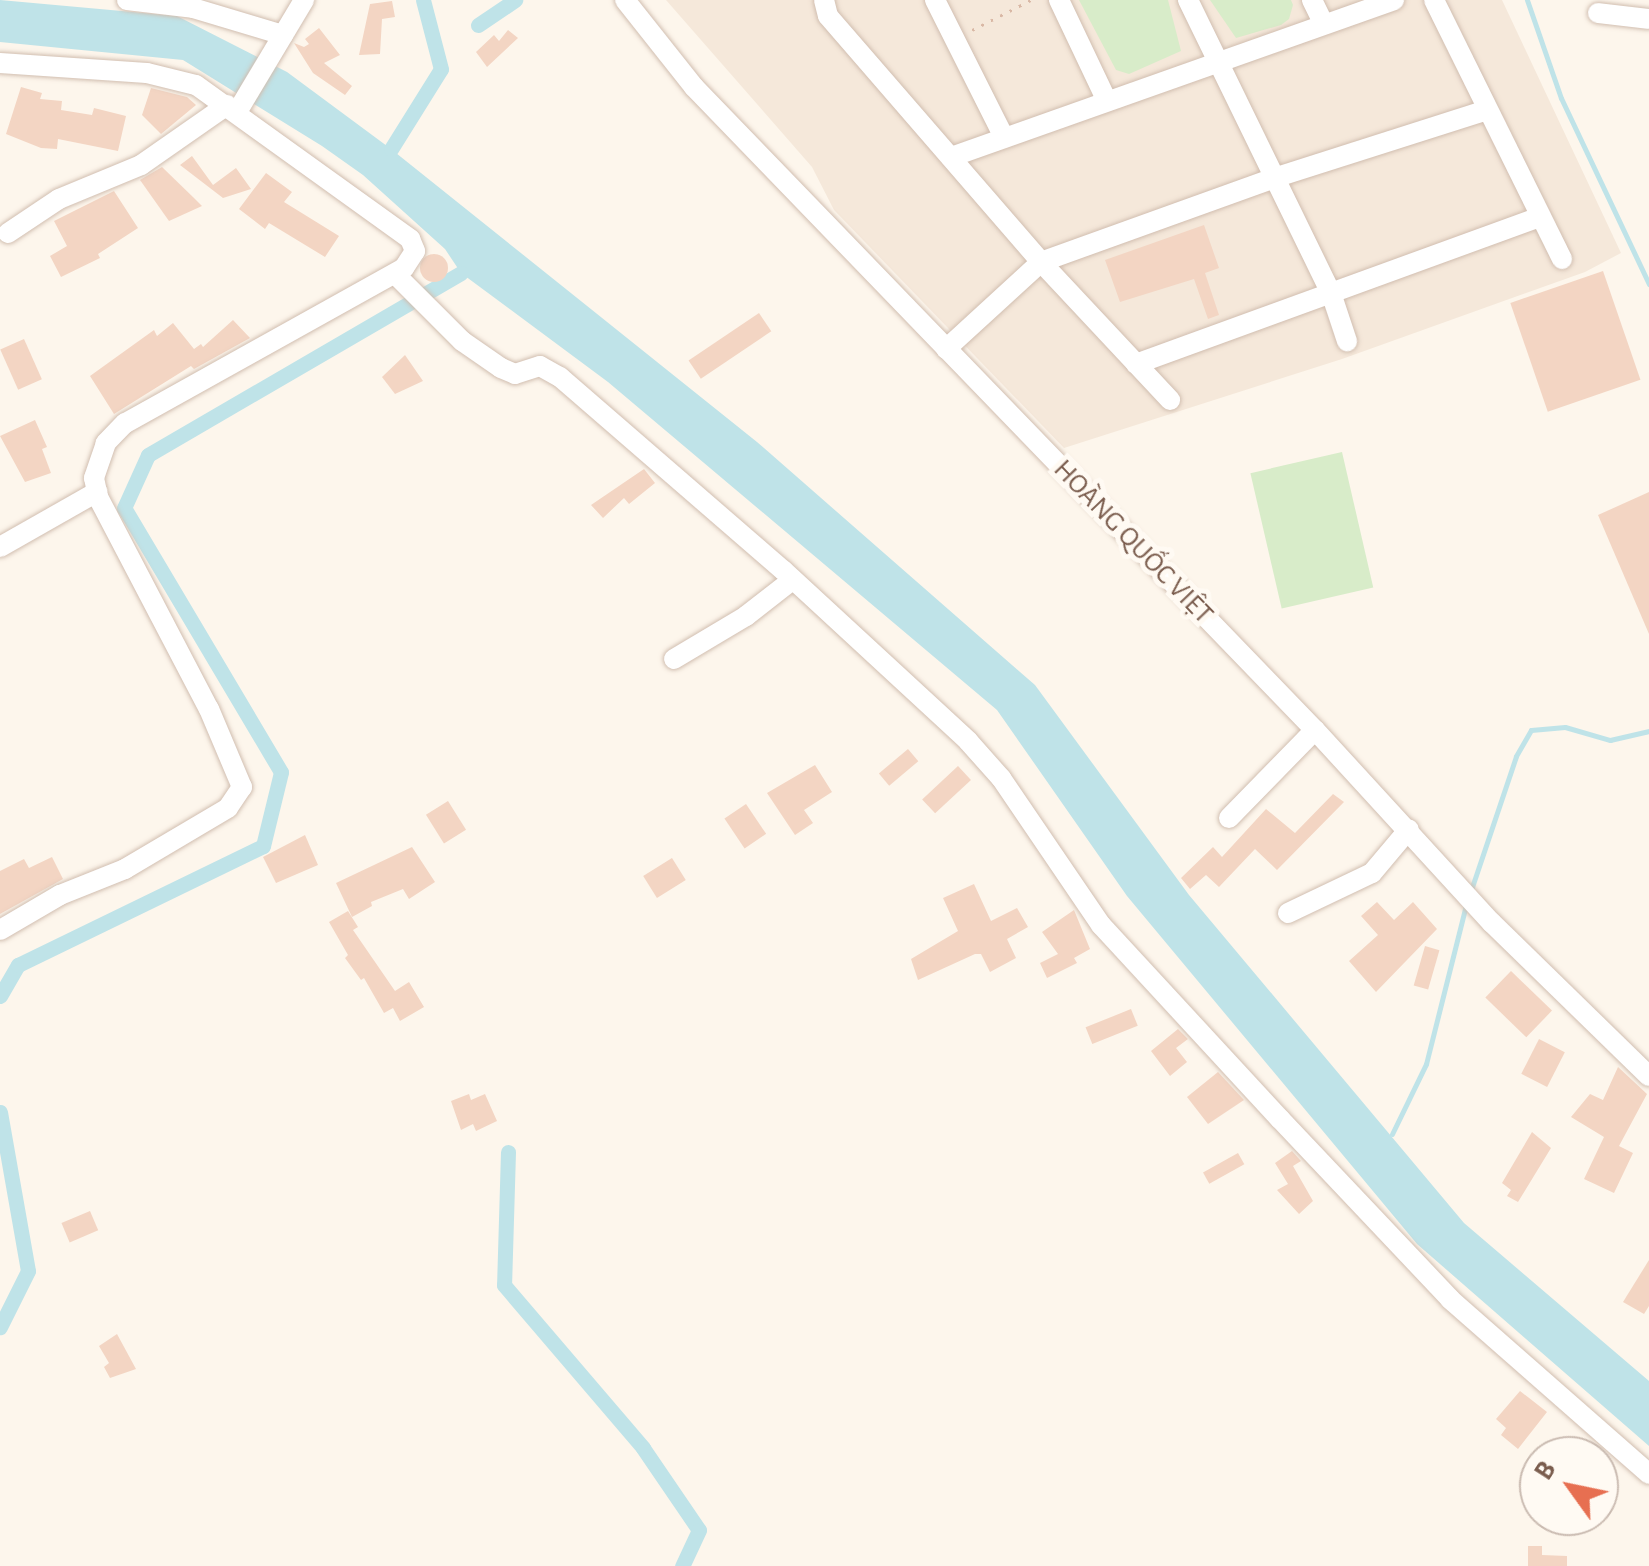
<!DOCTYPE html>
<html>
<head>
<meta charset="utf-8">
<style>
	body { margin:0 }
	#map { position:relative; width:1649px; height:1566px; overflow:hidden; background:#fdf6ec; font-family:"Alegreya Sans",sans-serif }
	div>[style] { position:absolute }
	.residential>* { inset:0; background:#f5e8da }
	.green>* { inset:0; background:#d8ecc9; transform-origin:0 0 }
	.water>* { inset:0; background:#bfe3e8 }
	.stream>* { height:5px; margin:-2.5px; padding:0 2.5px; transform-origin:2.5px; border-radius:2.5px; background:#bfe3e8 }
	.canal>* { height:15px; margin:-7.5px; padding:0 7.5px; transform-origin:7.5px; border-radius:7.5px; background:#bfe3e8 }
	.building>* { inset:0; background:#f3d5c3; transform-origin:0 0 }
	.round { border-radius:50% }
	.path>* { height:2.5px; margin-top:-1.25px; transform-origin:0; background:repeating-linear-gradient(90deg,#d9b8a5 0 2.5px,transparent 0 10.5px) }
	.roads { filter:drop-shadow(0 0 2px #d1beb0) drop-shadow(0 0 2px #d1beb0) }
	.minor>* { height:20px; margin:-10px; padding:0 10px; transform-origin:10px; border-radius:10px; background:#fff }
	span { translate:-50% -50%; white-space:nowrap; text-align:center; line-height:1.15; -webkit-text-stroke:10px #fffaf3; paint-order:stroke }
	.street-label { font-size:28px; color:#7a5c4d }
	.north { position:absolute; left:1519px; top:1436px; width:100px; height:100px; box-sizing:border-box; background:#fffaf3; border:2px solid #cabbb1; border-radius:50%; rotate:303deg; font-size:28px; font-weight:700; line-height:40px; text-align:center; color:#7a5c4d }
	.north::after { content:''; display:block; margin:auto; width:35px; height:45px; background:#e76f51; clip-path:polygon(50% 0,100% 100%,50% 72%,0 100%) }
</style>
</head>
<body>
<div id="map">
	<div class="residential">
		<i style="clip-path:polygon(666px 0,1502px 0,1621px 253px,1585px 272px,1342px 359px,1064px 448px,834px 210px,812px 167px)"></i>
	</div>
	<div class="green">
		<i style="clip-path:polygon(1079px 0,1168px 0,1181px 51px,1129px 74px,1116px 70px)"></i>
		<i style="clip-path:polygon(1210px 0,1291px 0,1293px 5px,1289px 19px,1281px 25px,1236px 38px)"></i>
		<i style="left:1342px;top:452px;width:139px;height:94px;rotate:77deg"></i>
	</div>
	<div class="water">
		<i style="clip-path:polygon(0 0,177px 16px,287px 72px,391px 149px,757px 442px,1035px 685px,1189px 895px,1464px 1223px,1649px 1381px,1649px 1446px,1417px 1244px,1127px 896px,997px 710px,608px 382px,461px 273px,445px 249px,363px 175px,322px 146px,183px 60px,0 42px)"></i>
	</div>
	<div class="stream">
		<i style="left:1527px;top:0;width:104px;rotate:70.9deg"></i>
		<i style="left:1561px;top:98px;width:206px;rotate:64.7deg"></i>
		<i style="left:1471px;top:890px;width:141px;rotate:-71.4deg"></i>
		<i style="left:1516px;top:756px;width:30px;rotate:-60deg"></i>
		<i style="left:1531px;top:730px;width:34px;rotate:-5deg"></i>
		<i style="left:1565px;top:727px;width:47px;rotate:16.1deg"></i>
		<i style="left:1610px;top:740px;width:40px;rotate:-13deg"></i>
		<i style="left:1392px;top:1134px;width:78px;rotate:-64.1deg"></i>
		<i style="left:1426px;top:1064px;width:164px;rotate:-75.9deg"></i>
	</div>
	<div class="canal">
		<i style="left:478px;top:25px;width:45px;rotate:-34deg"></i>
		<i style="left:391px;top:149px;width:94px;rotate:-58deg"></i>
		<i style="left:441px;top:69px;width:71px;rotate:-104.6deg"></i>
		<i style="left:0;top:996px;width:36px;rotate:-60deg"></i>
		<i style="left:18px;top:965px;width:272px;rotate:-25.9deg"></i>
		<i style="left:263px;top:846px;width:76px;rotate:-76.3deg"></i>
		<i style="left:281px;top:772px;width:307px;rotate:-120.7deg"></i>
		<i style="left:124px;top:508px;width:58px;rotate:-65.6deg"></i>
		<i style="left:148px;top:455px;width:362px;rotate:-30.2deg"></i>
		<i style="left:0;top:1112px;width:161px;rotate:80deg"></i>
		<i style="left:28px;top:1271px;width:63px;rotate:116.6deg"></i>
		<i style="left:508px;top:1152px;width:133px;rotate:91.7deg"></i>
		<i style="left:504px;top:1285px;width:214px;rotate:49.5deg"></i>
		<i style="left:643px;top:1448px;width:99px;rotate:55.7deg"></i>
		<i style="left:699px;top:1530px;width:40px;rotate:115deg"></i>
	</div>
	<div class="building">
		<i style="clip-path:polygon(392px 1px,395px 17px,382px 19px,380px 54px,359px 55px,370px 4px)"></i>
		<i style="clip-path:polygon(319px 28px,340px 55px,324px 63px,352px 86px,345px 95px,313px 73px,294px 43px,304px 47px,309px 44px,305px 39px)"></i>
		<i style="clip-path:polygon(508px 30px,518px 38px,487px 67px,476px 52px,494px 35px,499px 41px)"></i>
		<i style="clip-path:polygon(21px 87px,42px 93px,40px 99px,62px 101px,61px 110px,92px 115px,94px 108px,126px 116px,118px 151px,58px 139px,57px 149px,41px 148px,6px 134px)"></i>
		<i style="clip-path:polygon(151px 88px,187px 97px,196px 105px,161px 134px,142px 115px)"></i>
		<i style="clip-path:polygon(192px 156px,213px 185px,236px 168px,251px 189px,223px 198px,180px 165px)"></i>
		<i style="clip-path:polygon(162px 167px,194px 198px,202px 206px,169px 221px,140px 180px)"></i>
		<i style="clip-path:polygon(266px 173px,292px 192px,284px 202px,339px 236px,325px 257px,269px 223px,265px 229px,239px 209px)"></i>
		<i style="clip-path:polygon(114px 191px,138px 228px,98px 254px,100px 258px,61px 277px,50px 256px,67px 246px,54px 221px)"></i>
		<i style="clip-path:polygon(1204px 225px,1219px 268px,1205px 273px,1219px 315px,1208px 319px,1194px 279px,1120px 302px,1105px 260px)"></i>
		<i class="round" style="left:420px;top:254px;width:28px;height:28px"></i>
		<i style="left:1603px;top:271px;width:115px;height:98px;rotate:71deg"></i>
		<i style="left:759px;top:313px;width:22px;height:85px;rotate:56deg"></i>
		<i style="clip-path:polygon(233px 320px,250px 338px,194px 369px,191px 366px,114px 414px,90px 376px,154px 330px,157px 336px,173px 323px,194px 349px,201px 344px,203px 347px)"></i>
		<i style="left:24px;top:339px;width:44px;height:26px;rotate:66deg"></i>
		<i style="clip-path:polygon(405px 355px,423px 381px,395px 394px,382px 377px)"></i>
		<i style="clip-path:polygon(35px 420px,47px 447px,42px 449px,51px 473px,25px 482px,0 436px)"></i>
		<i style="clip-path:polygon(644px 469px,655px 483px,629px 504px,624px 498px,603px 518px,591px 505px)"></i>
		<i style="clip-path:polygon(1649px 492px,1649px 634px,1598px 515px)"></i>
		<i style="left:908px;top:749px;width:16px;height:38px;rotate:50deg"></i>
		<i style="clip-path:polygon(815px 765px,832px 792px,804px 810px,813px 823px,795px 835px,767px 793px)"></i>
		<i style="left:958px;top:766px;width:19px;height:49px;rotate:47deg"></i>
		<i style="clip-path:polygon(1333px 794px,1344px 802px,1277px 870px,1255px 849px,1219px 887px,1206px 875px,1190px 889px,1181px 878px,1213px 847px,1222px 857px,1266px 809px,1295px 833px)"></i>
		<i style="left:448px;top:801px;width:34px;height:26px;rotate:58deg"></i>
		<i style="left:746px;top:804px;width:36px;height:26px;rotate:56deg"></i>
		<i style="clip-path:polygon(305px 835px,318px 865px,276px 883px,263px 857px)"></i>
		<i style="clip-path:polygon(412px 847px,435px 882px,409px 899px,403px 889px,371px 902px,372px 906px,352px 917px,336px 883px)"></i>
		<i style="clip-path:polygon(52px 857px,63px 879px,0 914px,0 871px,24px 859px,29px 868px)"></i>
		<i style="left:672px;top:858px;width:26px;height:34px;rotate:58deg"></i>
		<i style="clip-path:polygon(974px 884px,991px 921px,1017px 908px,1028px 927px,1007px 939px,1016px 958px,990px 972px,981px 954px,975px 954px,918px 980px,911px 959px,958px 931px,943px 898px)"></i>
		<i style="clip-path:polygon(1377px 902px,1394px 920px,1413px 902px,1437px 929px,1376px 992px,1349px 961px,1378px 935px,1361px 916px)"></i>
		<i style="clip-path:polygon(1074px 910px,1090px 949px,1074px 958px,1077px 963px,1047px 978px,1040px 963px,1058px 954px,1042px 932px)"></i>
		<i style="clip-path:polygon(348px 911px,358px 927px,353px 930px,395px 991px,409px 982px,424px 1007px,400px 1021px,393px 1008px,384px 1013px,364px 978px,361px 980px,345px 958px,348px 955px,329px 922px)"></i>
		<i style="left:1425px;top:946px;width:15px;height:41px;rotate:16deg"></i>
		<i style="left:1511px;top:971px;width:57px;height:37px;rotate:44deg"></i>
		<i style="left:1131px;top:1009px;width:18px;height:49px;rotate:68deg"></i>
		<i style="clip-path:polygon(1178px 1029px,1188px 1039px,1176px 1048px,1187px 1062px,1170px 1076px,1151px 1051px)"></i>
		<i style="left:1539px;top:1039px;width:29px;height:39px;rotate:27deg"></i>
		<i style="clip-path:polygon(1618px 1067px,1647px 1094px,1619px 1146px,1633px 1153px,1614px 1193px,1584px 1179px,1604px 1137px,1571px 1117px,1590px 1094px,1603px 1100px)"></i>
		<i style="clip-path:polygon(1218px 1072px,1244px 1100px,1208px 1124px,1187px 1097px)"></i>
		<i style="clip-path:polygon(469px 1094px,471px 1100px,485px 1094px,497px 1121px,476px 1131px,473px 1124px,461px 1130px,451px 1101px)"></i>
		<i style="clip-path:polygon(1532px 1132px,1551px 1148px,1518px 1202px,1507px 1196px,1511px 1190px,1502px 1183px)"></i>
		<i style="clip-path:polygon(1292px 1151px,1301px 1161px,1293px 1166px,1313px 1201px,1299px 1214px,1277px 1190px,1288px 1184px,1275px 1163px)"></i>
		<i style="left:1238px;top:1153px;width:13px;height:40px;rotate:61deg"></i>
		<i style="left:90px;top:1211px;width:21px;height:31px;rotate:67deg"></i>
		<i style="clip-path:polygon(1649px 1260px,1649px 1306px,1644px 1314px,1623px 1302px)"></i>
		<i style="clip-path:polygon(117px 1334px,136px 1369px,110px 1378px,104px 1367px,109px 1363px,99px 1346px)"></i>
		<i style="clip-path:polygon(1520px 1391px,1547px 1412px,1518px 1449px,1501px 1435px,1506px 1428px,1496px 1419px)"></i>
		<i style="clip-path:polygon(1528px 1546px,1542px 1546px,1542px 1555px,1567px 1556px,1567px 1566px,1528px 1566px)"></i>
	</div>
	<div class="path">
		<i style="left:972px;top:30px;width:66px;rotate:-27deg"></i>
	</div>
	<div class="roads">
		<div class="minor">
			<i style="left:127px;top:0;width:66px;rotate:6.9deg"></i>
			<i style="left:193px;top:8px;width:94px;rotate:16.7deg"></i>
			<i style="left:625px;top:0;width:111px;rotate:51.6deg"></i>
			<i style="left:694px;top:87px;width:894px;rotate:46deg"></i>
			<i style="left:1315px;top:730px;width:262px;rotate:47.5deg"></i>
			<i style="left:1492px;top:923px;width:219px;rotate:44.3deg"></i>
			<i style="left:824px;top:0;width:16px;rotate:76deg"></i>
			<i style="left:828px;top:16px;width:325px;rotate:49.1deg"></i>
			<i style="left:1041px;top:262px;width:189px;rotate:46.9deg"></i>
			<i style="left:935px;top:0;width:153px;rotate:63.3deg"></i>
			<i style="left:1059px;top:0;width:110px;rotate:64.6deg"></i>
			<i style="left:1188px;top:0;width:326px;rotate:64deg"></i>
			<i style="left:1331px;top:293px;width:51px;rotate:71.6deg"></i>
			<i style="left:1312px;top:0;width:25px;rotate:64deg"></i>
			<i style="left:1434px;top:0;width:289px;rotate:63.7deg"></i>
			<i style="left:1598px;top:13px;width:51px;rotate:6.7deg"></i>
			<i style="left:0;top:63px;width:147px;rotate:3.9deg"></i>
			<i style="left:147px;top:73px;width:50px;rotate:13.8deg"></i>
			<i style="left:196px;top:85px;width:264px;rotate:35.7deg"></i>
			<i style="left:410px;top:239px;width:13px;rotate:67deg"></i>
			<i style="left:415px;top:251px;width:20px;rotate:123deg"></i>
			<i style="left:404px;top:268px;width:319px;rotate:150.9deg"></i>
			<i style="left:125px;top:423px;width:28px;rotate:134deg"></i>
			<i style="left:106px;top:443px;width:37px;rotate:109deg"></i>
			<i style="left:94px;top:478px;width:19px;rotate:78deg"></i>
			<i style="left:98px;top:497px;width:239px;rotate:62.4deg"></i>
			<i style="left:209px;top:709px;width:85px;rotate:67.1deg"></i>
			<i style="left:242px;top:787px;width:25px;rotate:124deg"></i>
			<i style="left:228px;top:808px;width:120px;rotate:149.4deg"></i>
			<i style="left:125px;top:869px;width:70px;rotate:158.2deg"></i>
			<i style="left:60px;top:895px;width:69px;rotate:149.7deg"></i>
			<i style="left:237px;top:112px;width:131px;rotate:-59.1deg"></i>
			<i style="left:951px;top:157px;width:470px;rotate:-19.5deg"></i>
			<i style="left:8px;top:233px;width:61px;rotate:-33.7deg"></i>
			<i style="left:59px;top:199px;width:89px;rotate:-22.5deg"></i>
			<i style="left:141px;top:165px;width:105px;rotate:-34.9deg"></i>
			<i style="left:395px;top:274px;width:95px;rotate:45deg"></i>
			<i style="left:462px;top:341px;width:47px;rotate:34.7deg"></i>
			<i style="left:501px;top:368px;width:15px;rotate:23deg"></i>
			<i style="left:515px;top:374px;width:26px;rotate:-18deg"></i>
			<i style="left:540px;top:366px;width:23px;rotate:29deg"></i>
			<i style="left:560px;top:377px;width:295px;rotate:40.9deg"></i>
			<i style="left:783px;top:570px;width:252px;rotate:42.7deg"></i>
			<i style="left:968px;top:741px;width:50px;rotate:48.3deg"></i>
			<i style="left:1001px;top:778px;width:178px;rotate:55.8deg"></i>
			<i style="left:1101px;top:925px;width:264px;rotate:47.3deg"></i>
			<i style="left:1280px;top:1119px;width:248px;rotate:46.6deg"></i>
			<i style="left:1450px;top:1299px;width:265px;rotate:41.3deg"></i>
			<i style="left:946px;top:349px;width:129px;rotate:-42.5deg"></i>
			<i style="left:1041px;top:262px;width:248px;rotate:-19.8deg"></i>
			<i style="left:1274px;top:178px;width:224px;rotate:-17.7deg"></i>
			<i style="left:1136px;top:364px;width:430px;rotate:-20deg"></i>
			<i style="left:0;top:547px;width:112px;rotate:-29.6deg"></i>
			<i style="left:674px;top:659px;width:84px;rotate:-30.8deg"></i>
			<i style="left:746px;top:616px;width:58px;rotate:-38deg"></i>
			<i style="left:1229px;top:818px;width:123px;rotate:-45.7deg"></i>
			<i style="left:1288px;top:913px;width:93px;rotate:-25.5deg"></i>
			<i style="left:1372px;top:873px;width:57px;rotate:-49.9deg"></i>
		</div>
	</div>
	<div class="street-label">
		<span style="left:1133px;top:542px;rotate:46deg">HOÀNG QUỐC VIỆT</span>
	</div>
	<div class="north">B</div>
</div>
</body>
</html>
